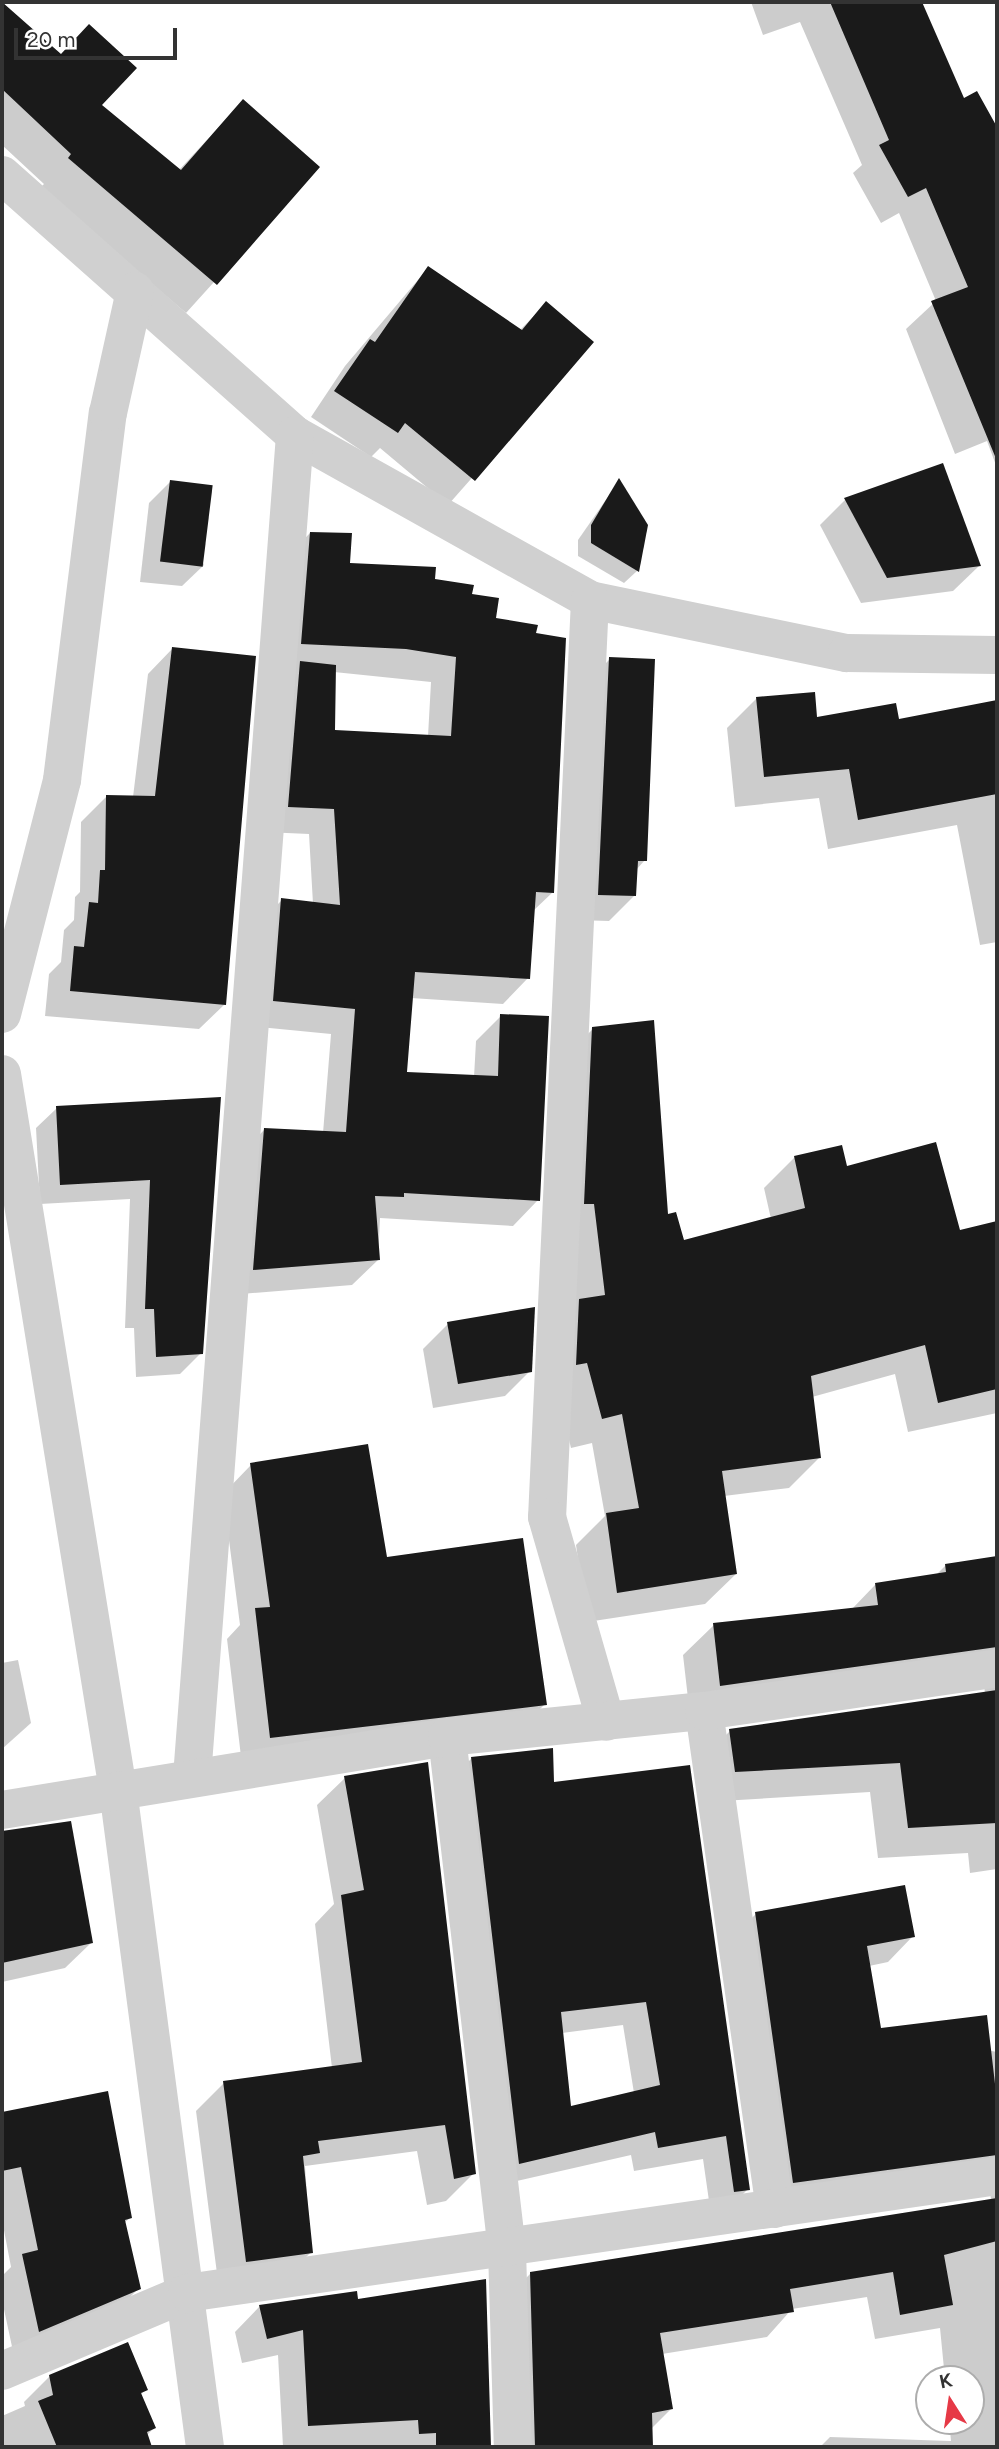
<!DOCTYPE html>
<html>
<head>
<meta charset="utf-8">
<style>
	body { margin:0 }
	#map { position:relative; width:999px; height:2449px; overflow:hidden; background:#fff; font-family:Figtree,sans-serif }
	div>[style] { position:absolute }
	.shadow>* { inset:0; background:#0003 }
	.building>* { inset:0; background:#1a1a1a; transform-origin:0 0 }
	.minor>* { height:38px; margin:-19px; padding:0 19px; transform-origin:19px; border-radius:19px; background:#d0d0d0 }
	span { translate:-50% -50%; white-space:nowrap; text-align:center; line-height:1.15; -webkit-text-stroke:7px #fff; paint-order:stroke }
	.frame { position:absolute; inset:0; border:4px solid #333; pointer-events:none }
	.north { position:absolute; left:915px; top:2365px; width:70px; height:70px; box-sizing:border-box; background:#fff; border:2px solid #adadad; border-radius:50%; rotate:348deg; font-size:19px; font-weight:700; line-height:28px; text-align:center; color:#333 }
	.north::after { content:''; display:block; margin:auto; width:24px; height:32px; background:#e63946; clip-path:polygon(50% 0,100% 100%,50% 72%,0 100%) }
	.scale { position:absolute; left:14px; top:28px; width:163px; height:32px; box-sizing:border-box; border:4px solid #333; border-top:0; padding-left:9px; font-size:21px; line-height:24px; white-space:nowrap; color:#333; -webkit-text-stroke:5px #fff; paint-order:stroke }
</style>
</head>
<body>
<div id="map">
	<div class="shadow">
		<i style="clip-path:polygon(2px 2px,60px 56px,100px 105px,179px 170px,243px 101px,318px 167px,186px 313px,40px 188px,44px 184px,2px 145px)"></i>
		<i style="clip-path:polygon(751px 2px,920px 2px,963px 101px,976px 93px,997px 131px,997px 468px,987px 441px,955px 454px,906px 329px,936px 301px,899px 213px,881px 223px,853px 173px,862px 165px,800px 22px,763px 35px)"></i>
		<i style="clip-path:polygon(428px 268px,520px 330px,546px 304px,592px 342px,448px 505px,380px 448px,371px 457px,311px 417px,345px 366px)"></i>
		<i style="clip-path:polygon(942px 465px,979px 566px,953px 591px,861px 603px,820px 525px,845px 500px)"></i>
		<i style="clip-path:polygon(619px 481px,637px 571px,624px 583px,578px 556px,578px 540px)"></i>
		<i style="clip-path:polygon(170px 482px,204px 565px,182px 586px,140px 582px,149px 503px)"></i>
		<i style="clip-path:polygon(evenodd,310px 533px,348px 565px,433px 581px,470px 595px,494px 620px,534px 635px,553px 892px,532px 912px,528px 978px,503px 1004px,411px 998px,405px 1074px,474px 1077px,476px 1041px,501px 1016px,538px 1200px,513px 1226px,380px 1218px,378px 1260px,352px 1285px,228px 1295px,239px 1156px,264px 1130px,323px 1133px,331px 1034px,249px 1026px,257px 925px,282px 900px,313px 904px,309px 834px,264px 832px,285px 559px,310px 533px,334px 672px,431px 682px,428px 736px,333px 732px,334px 672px)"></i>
		<i style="clip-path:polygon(173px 648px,225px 1004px,199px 1029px,45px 1016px,49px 974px,61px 962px,64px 930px,74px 920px,75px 897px,80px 892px,81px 822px,106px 797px,133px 797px,148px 674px)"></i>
		<i style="clip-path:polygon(610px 659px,645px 860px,636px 870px,634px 896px,609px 921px,574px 920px,585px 684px)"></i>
		<i style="clip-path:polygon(757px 698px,816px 719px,897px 721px,997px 701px,997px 942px,980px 945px,957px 825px,828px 849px,819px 798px,735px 807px,727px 728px)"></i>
		<i style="clip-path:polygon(593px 1029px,667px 1217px,682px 1242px,771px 1219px,764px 1188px,795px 1157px,845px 1169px,958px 1232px,997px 1222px,997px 1413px,908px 1432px,895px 1374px,812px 1397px,819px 1458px,789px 1488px,724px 1496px,736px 1574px,705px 1604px,587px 1622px,576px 1545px,605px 1516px,592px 1443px,571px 1448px,557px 1392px,562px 1059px)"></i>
		<i style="clip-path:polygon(219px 1099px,201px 1353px,180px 1374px,136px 1377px,134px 1328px,125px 1328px,130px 1199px,40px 1204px,36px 1128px,57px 1108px)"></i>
		<i style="clip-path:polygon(448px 1324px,530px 1371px,505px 1396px,433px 1408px,423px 1349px)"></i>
		<i style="clip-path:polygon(251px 1465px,386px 1559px,545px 1704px,516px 1733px,242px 1765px,227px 1639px,240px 1625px,223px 1494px)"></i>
		<i style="clip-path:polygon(997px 1557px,997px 1869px,970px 1873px,968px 1853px,878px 1858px,870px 1792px,705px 1802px,699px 1762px,730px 1731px,985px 1694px,984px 1684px,690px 1716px,683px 1655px,714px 1625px,851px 1610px,875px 1585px,936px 1575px,946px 1565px)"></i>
		<i style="clip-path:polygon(18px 1660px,31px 1723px,2px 1749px,2px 1663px)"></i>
		<i style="clip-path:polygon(evenodd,472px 1758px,552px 1784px,688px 1767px,748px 2189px,724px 2213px,711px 2215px,703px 2159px,634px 2171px,631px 2155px,495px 2186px,448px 1782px,472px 1758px,623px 2025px,634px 2093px,570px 2108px,562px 2033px,623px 2025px)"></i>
		<i style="clip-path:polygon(345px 1778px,474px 2173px,446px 2201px,427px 2205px,417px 2151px,305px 2166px,311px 2252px,284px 2280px,219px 2289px,196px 2111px,224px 2083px,332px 2068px,315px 1924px,334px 1904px,317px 1805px)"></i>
		<i style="clip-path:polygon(2px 1832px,91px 1943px,65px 1968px,2px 1982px)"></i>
		<i style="clip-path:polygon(756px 1914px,913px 1936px,888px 1962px,869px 1966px,880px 2030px,997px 2052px,997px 2447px,820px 2447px,830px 2437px,951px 2441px,949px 2421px,971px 2421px,971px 2379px,945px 2379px,940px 2328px,875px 2339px,867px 2297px,792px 2309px,767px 2337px,662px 2354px,671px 2409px,651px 2429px,652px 2447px,509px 2447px,505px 2299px,530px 2274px,991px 2201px,990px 2188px,768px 2208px,730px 1939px)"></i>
		<i style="clip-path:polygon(107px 2093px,130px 2218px,124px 2223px,139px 2288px,113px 2314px,14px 2356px,2px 2300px,2px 2276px,11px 2267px,2px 2220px,2px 2114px)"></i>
		<i style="clip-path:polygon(484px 2281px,489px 2447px,283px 2447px,278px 2355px,242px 2363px,235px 2332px,260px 2306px,357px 2301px)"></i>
		<i style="clip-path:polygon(50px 2376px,146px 2390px,140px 2395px,154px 2428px,146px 2436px,151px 2447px,2px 2447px,2px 2416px,25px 2406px,24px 2402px)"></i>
	</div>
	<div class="building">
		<i style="clip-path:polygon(2px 2px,61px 54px,89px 24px,137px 68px,102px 105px,181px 170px,243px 99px,320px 167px,217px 285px,68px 158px,71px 154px,2px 89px)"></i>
		<i style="clip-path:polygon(830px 2px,922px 2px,964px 98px,977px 91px,997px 127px,997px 461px,931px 301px,968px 287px,926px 188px,908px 197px,879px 145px,889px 140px)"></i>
		<i style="clip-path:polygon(428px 266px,522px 330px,546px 301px,594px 342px,475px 481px,405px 423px,398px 433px,334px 391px,370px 339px,375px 342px)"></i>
		<i style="clip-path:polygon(943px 463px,981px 566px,887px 578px,844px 498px)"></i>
		<i style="clip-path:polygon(619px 478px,648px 525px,639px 572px,591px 543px,591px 525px)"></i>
		<i style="left:170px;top:480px;width:43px;height:82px;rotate:7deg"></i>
		<i style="clip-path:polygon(310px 532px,352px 533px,350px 563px,436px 567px,435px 579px,474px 585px,472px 594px,499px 598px,496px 618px,538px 625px,536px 633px,566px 638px,554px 893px,536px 892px,530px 979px,415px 972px,407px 1072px,498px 1076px,500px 1014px,549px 1016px,540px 1201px,404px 1193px,404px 1197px,375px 1196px,380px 1260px,253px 1270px,264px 1128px,346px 1132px,355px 1009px,273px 1001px,281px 898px,340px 905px,334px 809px,288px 807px,300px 661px,336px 665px,335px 730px,451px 736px,456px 657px,406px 649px,301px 644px)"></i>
		<i style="clip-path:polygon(172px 647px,256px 656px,226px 1005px,70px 991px,74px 946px,84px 947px,89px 902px,98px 903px,100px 870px,105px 870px,106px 795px,155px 796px)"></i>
		<i style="clip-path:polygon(609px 657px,655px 659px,647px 861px,638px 861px,636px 896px,598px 895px)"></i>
		<i style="clip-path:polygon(815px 692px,817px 717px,896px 703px,899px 719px,997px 700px,997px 794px,858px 820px,849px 769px,764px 777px,756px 697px)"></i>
		<i style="clip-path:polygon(654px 1020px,668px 1214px,676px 1212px,684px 1240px,805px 1208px,794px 1156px,842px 1145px,847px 1166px,936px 1142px,960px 1230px,997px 1221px,997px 1389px,938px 1403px,925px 1345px,811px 1376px,821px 1458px,722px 1471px,737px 1574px,617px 1593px,606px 1513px,639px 1508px,622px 1414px,602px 1419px,587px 1363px,576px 1365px,579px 1299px,605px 1295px,594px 1204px,584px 1204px,592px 1027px)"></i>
		<i style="clip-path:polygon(221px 1097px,203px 1354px,156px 1357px,154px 1309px,145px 1309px,150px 1180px,60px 1185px,56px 1106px)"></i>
		<i style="clip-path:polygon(535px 1307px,532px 1372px,458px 1384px,447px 1322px)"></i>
		<i style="clip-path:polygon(368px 1444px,387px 1557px,523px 1538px,547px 1705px,270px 1738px,255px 1608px,270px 1607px,250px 1463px)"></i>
		<i style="clip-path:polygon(997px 1556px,997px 1647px,720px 1686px,713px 1623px,878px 1605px,875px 1583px,946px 1572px,945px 1564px)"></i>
		<i style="clip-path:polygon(997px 1690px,997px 1823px,908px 1828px,900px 1763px,735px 1772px,729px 1729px)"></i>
		<i style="clip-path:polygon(evenodd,553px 1748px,554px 1782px,690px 1765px,750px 2190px,734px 2192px,726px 2136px,658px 2148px,655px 2132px,519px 2164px,471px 1757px,553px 1748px,646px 2002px,660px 2085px,571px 2106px,561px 2012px,646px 2002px)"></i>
		<i style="clip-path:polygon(428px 1762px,476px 2174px,454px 2179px,445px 2125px,318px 2141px,320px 2153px,303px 2156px,313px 2253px,246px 2262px,223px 2081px,362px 2062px,341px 1895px,364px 1890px,344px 1776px)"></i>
		<i style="clip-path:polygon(71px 1821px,93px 1943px,2px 1963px,2px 1831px)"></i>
		<i style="clip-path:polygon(905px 1885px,915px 1937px,867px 1946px,881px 2028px,987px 2015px,997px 2101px,997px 2155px,793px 2183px,755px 1912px)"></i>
		<i style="clip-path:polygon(108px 2091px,132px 2218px,125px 2220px,141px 2289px,39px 2332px,22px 2254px,38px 2250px,21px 2167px,2px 2171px,2px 2112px)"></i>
		<i style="clip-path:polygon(997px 2198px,997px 2241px,944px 2255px,953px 2305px,900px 2315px,893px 2272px,790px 2289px,794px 2312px,660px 2333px,673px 2409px,652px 2413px,653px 2447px,535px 2447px,530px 2272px)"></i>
		<i style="clip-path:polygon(486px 2279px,491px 2447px,436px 2447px,436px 2433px,419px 2434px,418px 2420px,308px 2426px,303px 2330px,267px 2339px,259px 2305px,357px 2291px,358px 2299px)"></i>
		<i style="clip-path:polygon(128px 2342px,148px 2390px,141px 2393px,156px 2428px,147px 2432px,152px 2447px,57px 2447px,38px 2401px,53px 2395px,49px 2375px)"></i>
	</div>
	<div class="minor">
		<i style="left:2px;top:175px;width:392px;rotate:41.6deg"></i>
		<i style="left:295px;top:435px;width:338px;rotate:29.2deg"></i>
		<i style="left:590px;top:600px;width:262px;rotate:11.7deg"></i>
		<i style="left:847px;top:653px;width:150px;rotate:0.8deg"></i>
		<i style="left:590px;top:600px;width:918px;rotate:92.68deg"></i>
		<i style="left:547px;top:1517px;width:213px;rotate:73.9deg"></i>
		<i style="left:2px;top:1014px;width:242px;rotate:-75.6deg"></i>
		<i style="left:62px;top:780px;width:370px;rotate:-82.9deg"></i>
		<i style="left:108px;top:413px;width:125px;rotate:-77.5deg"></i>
		<i style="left:2px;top:1074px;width:725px;rotate:80.8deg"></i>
		<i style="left:118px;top:1790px;width:663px;rotate:82.46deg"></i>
		<i style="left:704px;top:1711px;width:503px;rotate:81.89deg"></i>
		<i style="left:447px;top:1737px;width:516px;rotate:83.33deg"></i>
		<i style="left:507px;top:2250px;width:197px;rotate:88.3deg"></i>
		<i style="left:192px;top:1777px;width:1346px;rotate:-85.61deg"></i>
		<i style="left:2px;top:1810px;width:451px;rotate:-9.3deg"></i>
		<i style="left:447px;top:1737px;width:258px;rotate:-5.8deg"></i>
		<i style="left:704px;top:1711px;width:296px;rotate:-8.3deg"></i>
		<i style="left:2px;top:2371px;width:201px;rotate:-22.9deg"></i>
		<i style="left:187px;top:2293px;width:818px;rotate:-8.22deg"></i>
	</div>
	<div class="frame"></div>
	<div class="north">K</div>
	<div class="scale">20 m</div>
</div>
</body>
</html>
